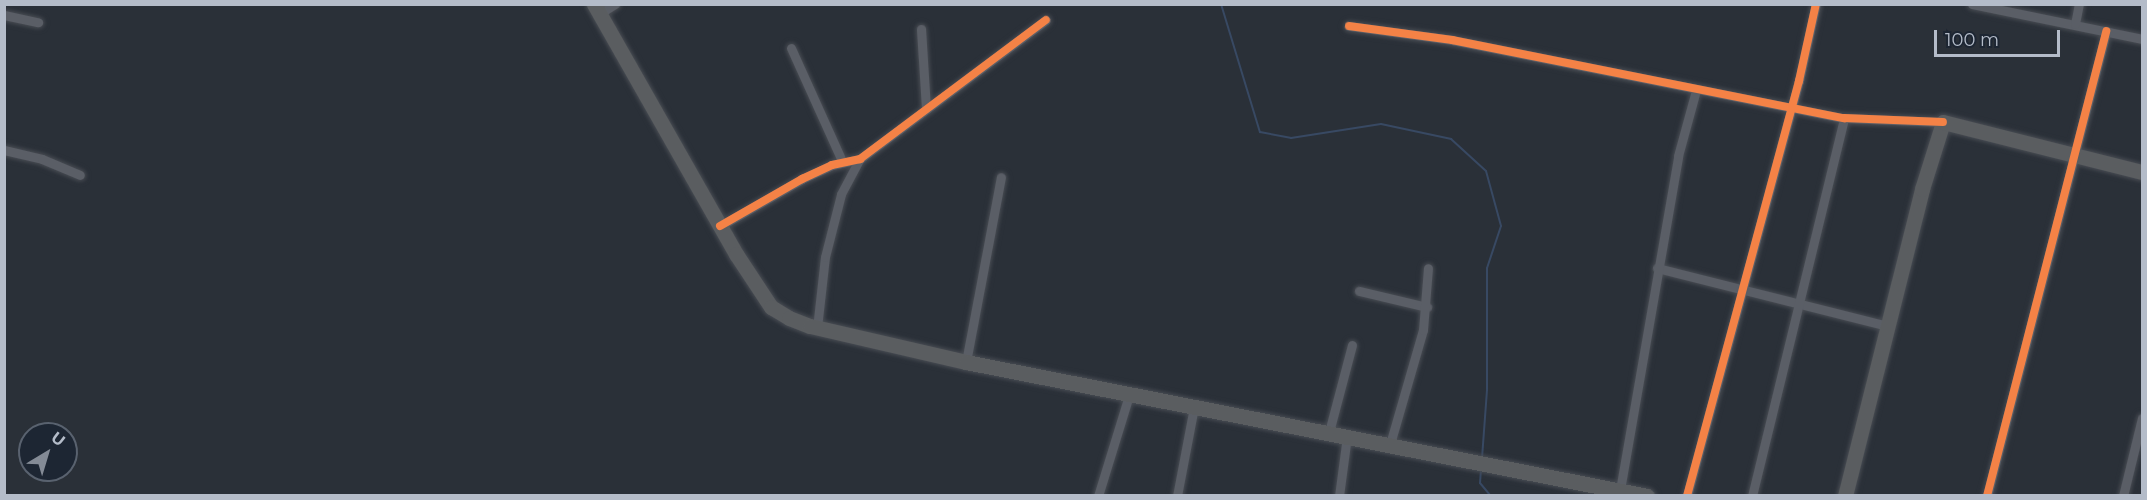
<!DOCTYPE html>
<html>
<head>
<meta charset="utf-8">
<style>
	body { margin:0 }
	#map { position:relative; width:2147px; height:500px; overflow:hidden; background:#2a3038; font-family:Montserrat,sans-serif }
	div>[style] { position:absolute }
	.stream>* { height:2px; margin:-1px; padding:0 1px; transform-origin:1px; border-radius:1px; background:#384963 }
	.roads { filter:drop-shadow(0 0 2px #484c53) drop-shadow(0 0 2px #484c53) }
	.minor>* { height:9px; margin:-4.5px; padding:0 4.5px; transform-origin:4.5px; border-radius:4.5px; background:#5a5e66 }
	.highway>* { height:15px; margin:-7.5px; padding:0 7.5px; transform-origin:7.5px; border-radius:7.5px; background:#5a5d60 }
	.cycleway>* { height:8px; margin:-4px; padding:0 4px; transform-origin:4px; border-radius:4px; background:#f48246 }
	span { translate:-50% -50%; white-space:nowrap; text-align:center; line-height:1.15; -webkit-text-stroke:6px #1d2633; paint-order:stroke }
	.frame { position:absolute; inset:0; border:6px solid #b4bcc9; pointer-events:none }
	.north { position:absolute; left:18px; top:422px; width:60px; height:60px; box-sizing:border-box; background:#1d2633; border:2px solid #59626f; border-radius:50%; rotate:38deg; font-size:16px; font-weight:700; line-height:24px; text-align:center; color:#b4bcc9 }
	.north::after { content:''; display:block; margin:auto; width:21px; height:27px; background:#848b96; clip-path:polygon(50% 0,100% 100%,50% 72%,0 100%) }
	.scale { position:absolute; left:1934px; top:30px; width:126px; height:27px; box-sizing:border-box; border:3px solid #b4bcc9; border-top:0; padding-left:8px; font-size:18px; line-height:21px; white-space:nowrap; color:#b4bcc9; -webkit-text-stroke:4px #1d2633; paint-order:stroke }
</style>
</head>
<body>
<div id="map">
	<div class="stream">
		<i style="left:1221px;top:4px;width:134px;rotate:73.1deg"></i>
		<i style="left:1260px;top:132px;width:32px;rotate:11deg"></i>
		<i style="left:1291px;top:138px;width:91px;rotate:-8.8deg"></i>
		<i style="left:1381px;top:124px;width:72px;rotate:12.1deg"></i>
		<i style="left:1451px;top:139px;width:47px;rotate:42.4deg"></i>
		<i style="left:1486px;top:171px;width:57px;rotate:74.7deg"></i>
		<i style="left:1501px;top:226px;width:44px;rotate:108.4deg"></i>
		<i style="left:1487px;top:268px;width:122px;rotate:90deg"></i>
		<i style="left:1487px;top:390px;width:68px;rotate:94.2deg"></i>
		<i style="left:1481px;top:469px;width:14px;rotate:94deg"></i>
		<i style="left:1480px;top:483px;width:17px;rotate:50deg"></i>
	</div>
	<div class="roads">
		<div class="minor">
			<i style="left:1972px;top:4px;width:174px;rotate:11.6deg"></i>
			<i style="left:599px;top:14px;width:19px;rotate:-32deg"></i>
			<i style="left:4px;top:15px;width:35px;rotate:12deg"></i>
			<i style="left:2075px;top:24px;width:20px;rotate:-79deg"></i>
			<i style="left:1349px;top:26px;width:104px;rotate:7.7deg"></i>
			<i style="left:1452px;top:40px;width:400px;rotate:11.3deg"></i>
			<i style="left:1844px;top:118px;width:99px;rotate:2.3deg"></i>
			<i style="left:921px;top:29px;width:80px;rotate:86.4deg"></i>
			<i style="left:791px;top:48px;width:124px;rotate:65.7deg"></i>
			<i style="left:4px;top:150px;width:39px;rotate:13deg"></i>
			<i style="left:42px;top:159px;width:41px;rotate:22.8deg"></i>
			<i style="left:720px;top:226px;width:95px;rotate:-29.8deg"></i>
			<i style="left:802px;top:179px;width:33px;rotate:-25deg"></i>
			<i style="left:832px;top:165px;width:29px;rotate:-12deg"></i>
			<i style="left:860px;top:159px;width:232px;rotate:-36.8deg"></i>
			<i style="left:1657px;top:268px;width:238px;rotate:14.1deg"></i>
			<i style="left:1359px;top:291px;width:70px;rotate:13.2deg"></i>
			<i style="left:817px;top:328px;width:71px;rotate:-83.6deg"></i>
			<i style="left:825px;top:257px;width:65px;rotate:-75.7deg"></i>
			<i style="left:841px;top:194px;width:40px;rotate:-62deg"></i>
			<i style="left:966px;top:362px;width:188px;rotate:-79.3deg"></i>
			<i style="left:1329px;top:432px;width:90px;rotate:-75.2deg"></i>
			<i style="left:1390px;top:444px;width:119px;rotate:-73.9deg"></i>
			<i style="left:1423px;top:330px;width:62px;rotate:-85.4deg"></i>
			<i style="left:1620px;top:490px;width:339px;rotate:-80.1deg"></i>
			<i style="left:1678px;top:156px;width:68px;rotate:-74.7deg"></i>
			<i style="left:1098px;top:496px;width:109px;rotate:-72.9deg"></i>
			<i style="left:1177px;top:496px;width:91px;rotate:-79.2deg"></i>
			<i style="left:1339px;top:496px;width:61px;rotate:-82.4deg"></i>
			<i style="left:1687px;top:496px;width:430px;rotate:-74.9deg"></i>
			<i style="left:1799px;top:81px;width:79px;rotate:-77.6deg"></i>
			<i style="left:1752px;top:496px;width:389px;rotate:-76.3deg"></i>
			<i style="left:1987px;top:496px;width:480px;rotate:-75.6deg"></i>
			<i style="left:2123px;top:496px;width:80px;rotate:-76.3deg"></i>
		</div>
		<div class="highway">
			<i style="left:594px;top:4px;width:288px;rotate:60.4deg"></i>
			<i style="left:736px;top:254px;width:64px;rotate:56.6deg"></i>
			<i style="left:771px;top:307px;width:21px;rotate:31deg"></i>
			<i style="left:789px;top:318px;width:22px;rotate:21deg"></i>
			<i style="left:810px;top:326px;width:160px;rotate:13deg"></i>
			<i style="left:966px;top:362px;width:694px;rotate:11.13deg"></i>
			<i style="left:1845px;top:496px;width:317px;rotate:-75.9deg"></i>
			<i style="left:1922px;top:189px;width:70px;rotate:-72.6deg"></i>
			<i style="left:1943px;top:122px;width:205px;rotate:14.1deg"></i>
		</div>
	</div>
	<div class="cycleway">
		<i style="left:1349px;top:26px;width:104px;rotate:7.7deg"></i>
		<i style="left:1452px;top:40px;width:400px;rotate:11.3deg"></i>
		<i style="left:1844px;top:118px;width:99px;rotate:2.3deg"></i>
		<i style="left:720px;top:226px;width:95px;rotate:-29.8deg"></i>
		<i style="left:802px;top:179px;width:33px;rotate:-25deg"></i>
		<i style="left:832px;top:165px;width:29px;rotate:-12deg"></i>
		<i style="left:860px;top:159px;width:232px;rotate:-36.8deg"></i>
		<i style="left:1687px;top:496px;width:430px;rotate:-74.9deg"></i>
		<i style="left:1799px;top:81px;width:79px;rotate:-77.6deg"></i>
		<i style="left:1987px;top:496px;width:480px;rotate:-75.6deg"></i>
	</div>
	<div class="frame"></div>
	<div class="north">U</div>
	<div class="scale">100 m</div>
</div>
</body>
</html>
